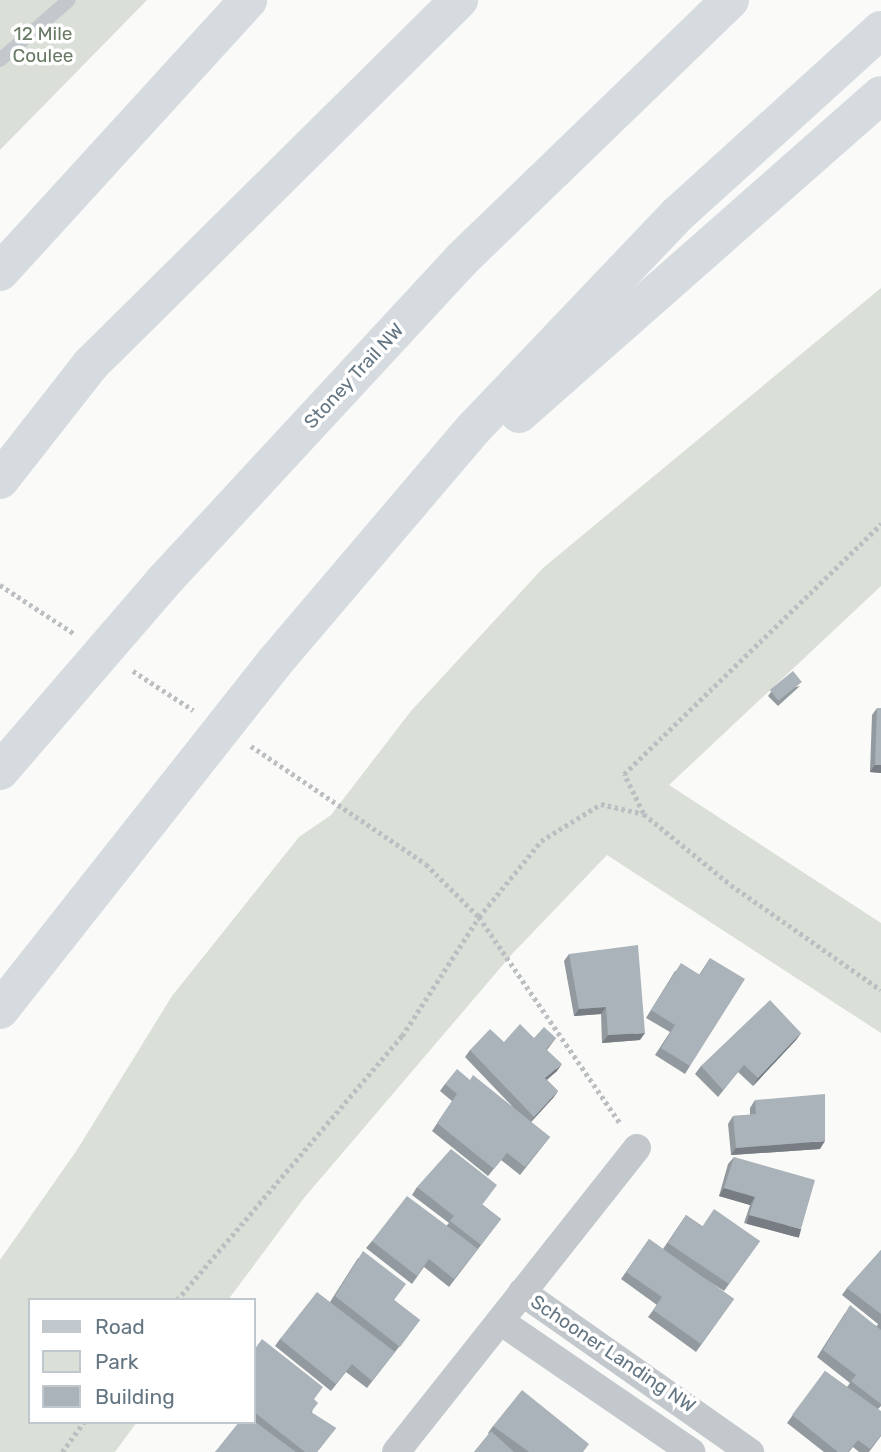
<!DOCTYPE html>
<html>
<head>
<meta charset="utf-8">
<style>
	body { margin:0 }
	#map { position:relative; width:881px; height:1452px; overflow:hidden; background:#fafaf8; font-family:Rubik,sans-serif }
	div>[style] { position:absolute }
	.green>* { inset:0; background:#dadfd7 }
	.path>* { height:4.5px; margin-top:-2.25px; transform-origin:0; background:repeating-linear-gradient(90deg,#bbbfc2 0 3.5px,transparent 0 7px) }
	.service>* { height:14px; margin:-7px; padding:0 7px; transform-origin:7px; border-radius:7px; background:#c3c8cc }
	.minor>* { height:28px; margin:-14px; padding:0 14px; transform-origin:14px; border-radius:14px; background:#c3c8cc }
	.motorway>* { height:38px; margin:-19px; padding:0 19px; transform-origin:19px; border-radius:19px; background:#d6dbdf }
	.wall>* { inset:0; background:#929a9f }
	.shaded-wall>* { inset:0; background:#777d82; transform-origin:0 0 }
	.building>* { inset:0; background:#aab3b9; transform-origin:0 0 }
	span { translate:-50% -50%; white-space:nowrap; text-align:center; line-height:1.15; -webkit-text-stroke:7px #fff; paint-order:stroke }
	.park-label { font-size:19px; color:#687a64 }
	.street-label { font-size:19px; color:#657683 }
	.legend { position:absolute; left:28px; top:1298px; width:228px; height:126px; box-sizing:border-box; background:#fff; border:2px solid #c1c8cd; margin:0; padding:9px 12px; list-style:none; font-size:21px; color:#657683 }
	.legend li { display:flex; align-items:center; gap:14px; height:35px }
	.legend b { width:35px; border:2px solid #c1c8cd }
</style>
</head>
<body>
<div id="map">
	<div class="green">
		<i style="clip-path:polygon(0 0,147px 0,0 150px)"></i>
		<i style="clip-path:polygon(881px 288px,881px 586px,669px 785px,881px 923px,881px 1033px,607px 855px,513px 953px,304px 1198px,228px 1300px,30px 1300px,30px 1422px,137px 1422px,115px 1452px,0 1452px,0 1260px,77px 1150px,172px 996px,299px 837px,331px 815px,411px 711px,543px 568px)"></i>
	</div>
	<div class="path">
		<i style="left:0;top:585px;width:90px;rotate:33.2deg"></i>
		<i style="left:133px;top:671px;width:72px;rotate:33deg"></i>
		<i style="left:251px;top:746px;width:211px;rotate:34deg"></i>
		<i style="left:426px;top:864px;width:75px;rotate:45deg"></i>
		<i style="left:479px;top:917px;width:251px;rotate:55.6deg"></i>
		<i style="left:643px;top:813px;width:43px;rotate:-116deg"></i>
		<i style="left:624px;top:774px;width:359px;rotate:-44.2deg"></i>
		<i style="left:177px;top:1300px;width:347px;rotate:-49.6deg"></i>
		<i style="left:402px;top:1036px;width:142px;rotate:-57.1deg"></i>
		<i style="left:479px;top:917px;width:98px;rotate:-50.8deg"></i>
		<i style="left:541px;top:841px;width:70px;rotate:-31.7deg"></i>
		<i style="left:601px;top:804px;width:44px;rotate:13.1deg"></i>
		<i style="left:644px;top:814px;width:112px;rotate:39.2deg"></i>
		<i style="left:731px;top:885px;width:183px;rotate:35deg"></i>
		<i style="left:62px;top:1452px;width:37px;rotate:-54deg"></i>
	</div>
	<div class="service">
		<i style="left:0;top:60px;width:91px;rotate:-41deg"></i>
	</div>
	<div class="minor">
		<i style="left:522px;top:1292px;width:279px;rotate:35.1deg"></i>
		<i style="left:500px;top:1321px;width:232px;rotate:34.4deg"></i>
		<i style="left:396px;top:1452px;width:388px;rotate:-51.6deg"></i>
	</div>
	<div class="motorway">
		<i style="left:0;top:272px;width:368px;rotate:-47.6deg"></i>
		<i style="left:519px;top:414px;width:482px;rotate:-41.4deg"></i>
		<i style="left:0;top:480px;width:147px;rotate:-51.9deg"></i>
		<i style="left:91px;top:364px;width:518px;rotate:-44.69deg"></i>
		<i style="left:0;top:771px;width:250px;rotate:-49.2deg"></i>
		<i style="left:163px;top:582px;width:439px;rotate:-47.2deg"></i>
		<i style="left:461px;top:260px;width:374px;rotate:-44deg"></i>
		<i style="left:0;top:1010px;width:442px;rotate:-51.7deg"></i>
		<i style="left:274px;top:663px;width:310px;rotate:-49.6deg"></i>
		<i style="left:475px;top:427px;width:294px;rotate:-46.4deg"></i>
		<i style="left:678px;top:214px;width:274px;rotate:-42.2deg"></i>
	</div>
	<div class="wall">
		<i style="clip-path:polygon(800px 686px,778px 706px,768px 696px,771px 692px)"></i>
		<i style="clip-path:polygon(877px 708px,881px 708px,881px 773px,870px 772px,872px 715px)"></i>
		<i style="clip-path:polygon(569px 954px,640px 1040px,602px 1043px,601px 1014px,574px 1016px,564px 961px)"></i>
		<i style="clip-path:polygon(710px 958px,690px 1066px,685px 1074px,655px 1055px,670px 1032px,646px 1018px,675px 971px,699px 975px)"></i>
		<i style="clip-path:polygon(801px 1033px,796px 1040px,753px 1086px,738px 1072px,718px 1097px,695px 1074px,701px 1066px)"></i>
		<i style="clip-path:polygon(534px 1038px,556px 1038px,547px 1050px,557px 1071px,547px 1080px,558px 1091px,553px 1098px,531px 1122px,550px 1137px,520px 1175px,501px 1160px,488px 1176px,432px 1131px,452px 1101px,440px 1091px,445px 1084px,470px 1080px,513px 1107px,465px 1057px,470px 1050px,504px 1042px)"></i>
		<i style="clip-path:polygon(755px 1100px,820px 1149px,731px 1155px,728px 1124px,733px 1116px,750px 1115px,750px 1108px)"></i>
		<i style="clip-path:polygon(734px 1157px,796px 1237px,744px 1223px,750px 1205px,719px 1196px,728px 1164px)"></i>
		<i style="clip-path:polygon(417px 1187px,483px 1205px,501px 1219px,449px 1287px,424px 1267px,412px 1284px,366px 1248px,372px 1241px,446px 1226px,449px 1223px,412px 1195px)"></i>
		<i style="clip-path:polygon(686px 1215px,702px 1226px,760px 1241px,724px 1291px,707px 1280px,734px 1299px,696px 1352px,648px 1317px,657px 1305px,621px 1279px,649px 1239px,663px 1249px)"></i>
		<i style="clip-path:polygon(881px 1250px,881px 1406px,878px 1409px,881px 1436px,869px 1452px,859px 1452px,853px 1447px,849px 1452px,824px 1452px,787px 1423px,825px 1371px,847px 1387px,850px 1383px,817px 1357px,845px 1313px,877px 1326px,878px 1324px,842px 1295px,847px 1288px)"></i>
		<i style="clip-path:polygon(358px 1258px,394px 1300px,420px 1320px,367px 1388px,346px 1372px,331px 1391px,275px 1346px,280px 1339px,330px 1302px)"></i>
		<i style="clip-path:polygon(254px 1350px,314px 1400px,312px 1413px,336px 1428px,317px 1452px,215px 1452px,254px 1422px)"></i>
		<i style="clip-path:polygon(493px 1426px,584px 1452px,474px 1452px,489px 1434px,488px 1433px)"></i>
	</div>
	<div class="shaded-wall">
		<i style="clip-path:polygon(875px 765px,881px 765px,881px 773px,870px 772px)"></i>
		<i style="clip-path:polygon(606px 1007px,601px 1014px,574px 1016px,579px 1009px)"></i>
		<i style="clip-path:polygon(645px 1033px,640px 1040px,602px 1043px,608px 1035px)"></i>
		<i style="clip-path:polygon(801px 1033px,796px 1040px,753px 1086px,758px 1078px)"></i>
		<i style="clip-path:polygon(562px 1064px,557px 1071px,540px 1085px,545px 1078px)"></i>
		<i style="clip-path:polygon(558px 1091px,553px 1098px,529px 1124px,534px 1117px)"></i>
		<i style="clip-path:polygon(825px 1141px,820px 1149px,731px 1155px,736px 1148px)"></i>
		<i style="clip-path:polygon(724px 1188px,755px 1197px,750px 1205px,719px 1196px)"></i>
		<i style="left:749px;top:1215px;width:54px;height:9px;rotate:15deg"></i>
	</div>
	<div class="building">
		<i style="left:793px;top:671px;width:14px;height:30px;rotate:51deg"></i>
		<i style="clip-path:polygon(877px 708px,881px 708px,881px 765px,875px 765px)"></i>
		<i style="clip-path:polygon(638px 945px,645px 1033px,608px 1035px,606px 1007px,579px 1009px,569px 954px)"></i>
		<i style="clip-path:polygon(710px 958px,745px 979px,690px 1066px,661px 1048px,675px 1025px,651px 1010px,681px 963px,700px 975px)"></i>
		<i style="clip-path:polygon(770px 1000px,801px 1033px,758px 1078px,744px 1065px,723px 1090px,701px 1066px)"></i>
		<i style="clip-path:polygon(520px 1024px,534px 1038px,544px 1027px,556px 1038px,546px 1049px,562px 1064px,545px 1078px,558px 1091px,534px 1117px,470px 1050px,490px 1029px,504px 1042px)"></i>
		<i style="clip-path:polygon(457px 1069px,470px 1080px,473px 1075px,550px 1137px,525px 1167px,507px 1153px,494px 1169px,437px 1123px,457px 1094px,445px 1084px)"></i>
		<i style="clip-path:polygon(825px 1094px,825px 1141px,736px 1148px,733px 1116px,756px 1114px,755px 1100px)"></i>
		<i style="clip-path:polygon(451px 1149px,497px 1185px,482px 1205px,501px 1219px,481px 1245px,450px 1221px,454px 1216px,417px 1187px)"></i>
		<i style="clip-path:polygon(734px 1157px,815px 1180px,801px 1229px,749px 1215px,755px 1197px,724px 1188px)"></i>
		<i style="clip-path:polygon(407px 1196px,478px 1249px,454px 1279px,429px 1259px,417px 1276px,372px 1241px)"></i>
		<i style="clip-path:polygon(714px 1209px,760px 1241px,729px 1284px,668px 1243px,686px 1215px,702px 1227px)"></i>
		<i style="clip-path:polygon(649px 1239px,734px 1299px,701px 1344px,653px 1310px,662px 1297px,626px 1272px)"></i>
		<i style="clip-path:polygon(881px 1250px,881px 1314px,847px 1288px)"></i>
		<i style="clip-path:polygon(363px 1251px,406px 1284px,394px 1300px,420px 1320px,400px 1347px,335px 1296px)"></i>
		<i style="clip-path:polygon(317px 1292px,395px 1352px,372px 1381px,352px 1364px,336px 1384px,280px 1339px)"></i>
		<i style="clip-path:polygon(850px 1305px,881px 1330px,881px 1404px,851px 1381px,856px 1375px,823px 1350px)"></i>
		<i style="clip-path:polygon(262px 1339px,323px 1387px,314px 1399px,318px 1403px,311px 1412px,336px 1428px,317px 1452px,305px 1452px,254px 1412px,254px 1350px)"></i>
		<i style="clip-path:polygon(825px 1371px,881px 1411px,881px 1435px,870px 1449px,858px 1440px,848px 1452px,838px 1452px,792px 1415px)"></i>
		<i style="clip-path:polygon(522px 1390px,589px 1444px,583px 1452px,529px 1452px,493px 1426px)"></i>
		<i style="clip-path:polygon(254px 1421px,296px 1452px,215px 1452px,239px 1422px,254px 1422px)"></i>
		<i style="clip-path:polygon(491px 1431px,514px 1452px,474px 1452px)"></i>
	</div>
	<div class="park-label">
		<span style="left:43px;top:45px">12 Mile<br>Coulee</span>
	</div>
	<div class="street-label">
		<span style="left:354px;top:376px;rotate:-47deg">Stoney Trail NW</span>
		<span style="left:613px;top:1354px;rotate:34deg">Schooner Landing NW</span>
	</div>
	<ul class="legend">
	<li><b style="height:9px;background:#c3c8cc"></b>Road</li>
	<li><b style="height:19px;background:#dadfd7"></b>Park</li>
	<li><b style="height:19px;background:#aab3b9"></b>Building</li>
	</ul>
</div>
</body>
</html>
